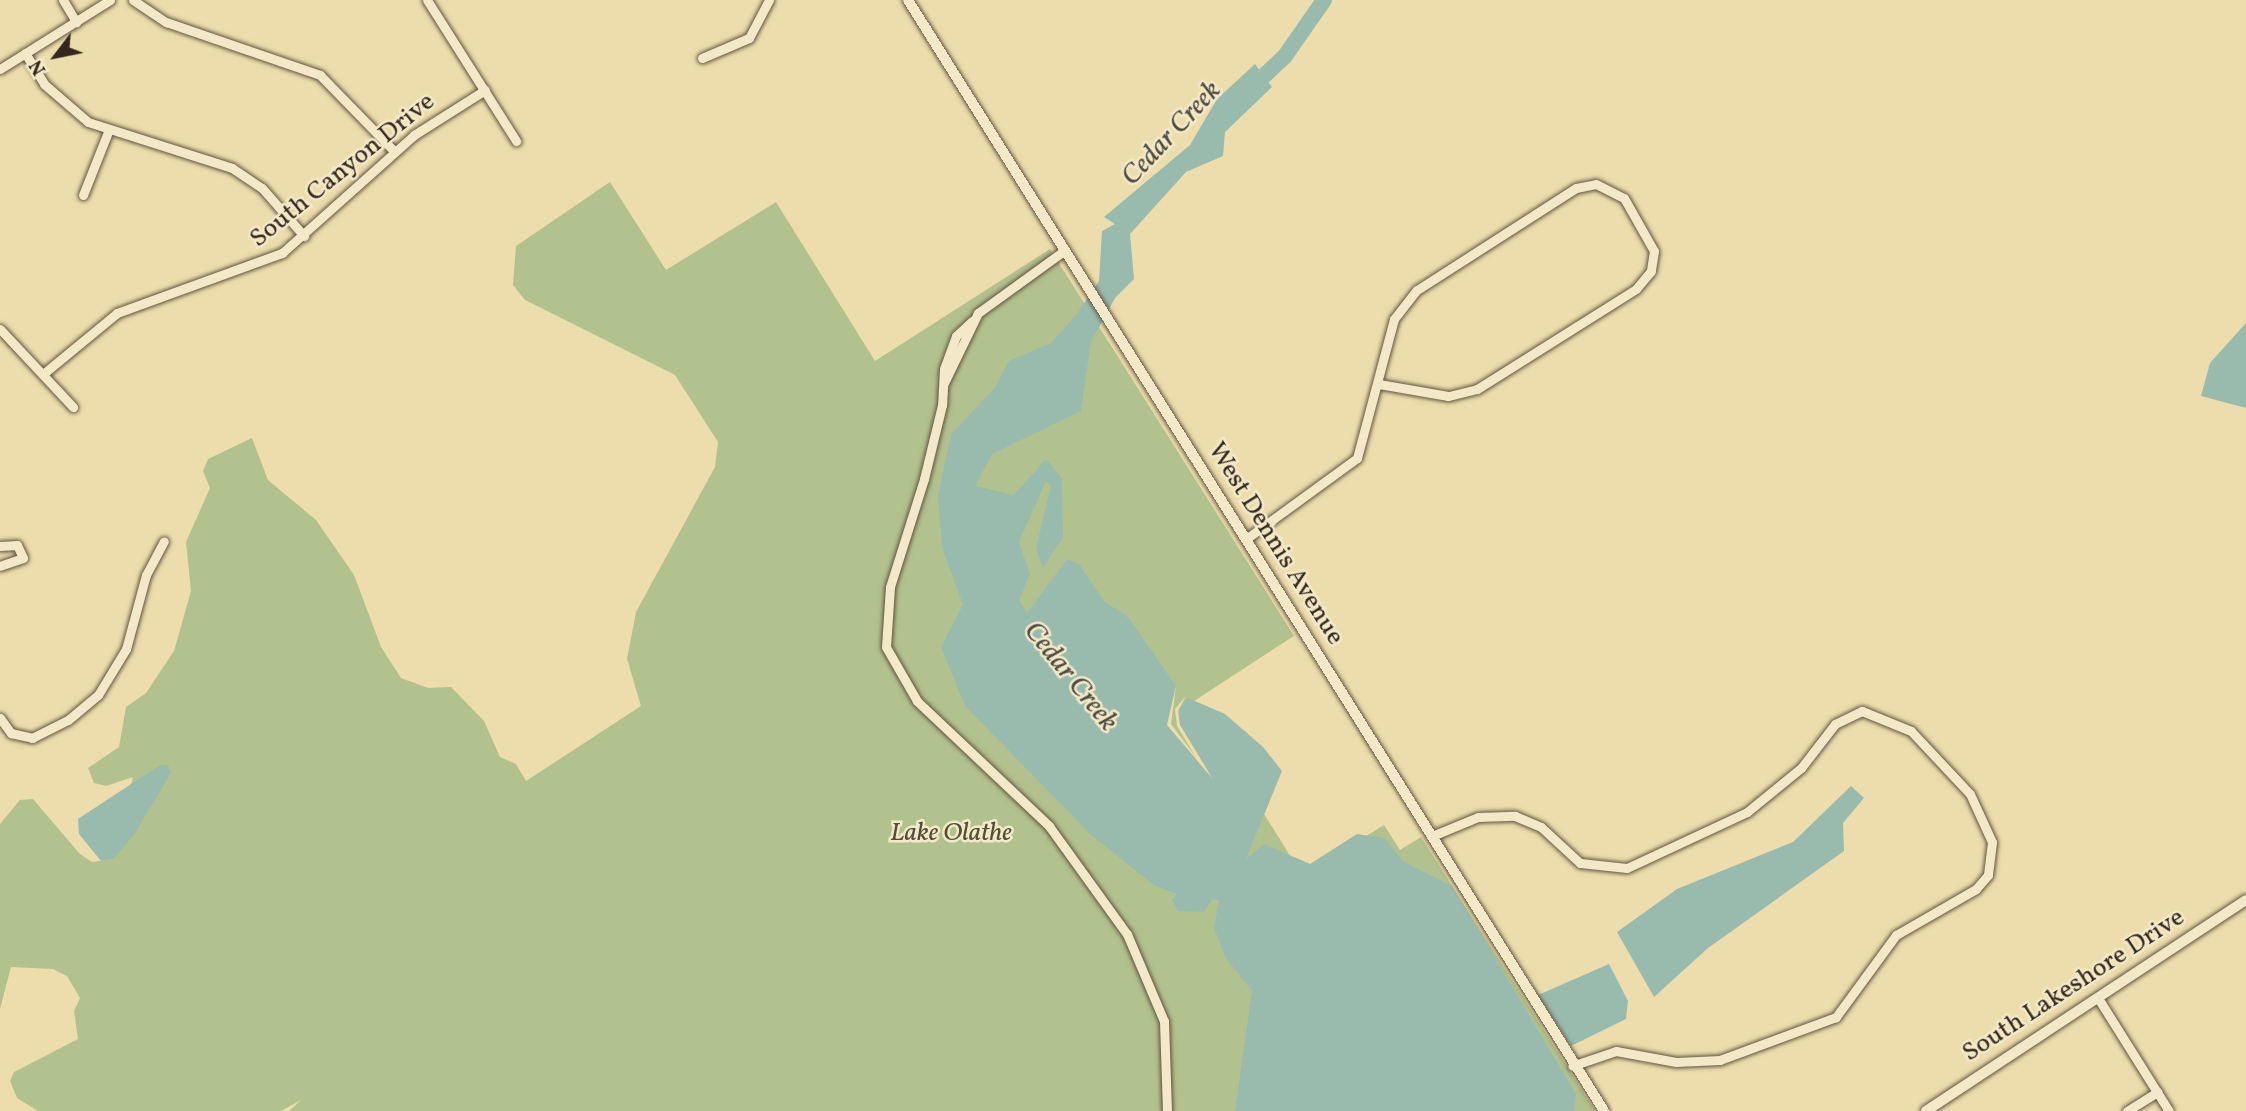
<!DOCTYPE html>
<html>
<head>
<meta charset="utf-8">
<style>
	body { margin:0 }
	#map { position:relative; width:2246px; height:1111px; overflow:hidden; background:#edddac; font-family:Vollkorn,serif }
	div>[style] { position:absolute }
	.green>* { inset:0; background:#b2c28e }
	.water>* { inset:0; background:#99bbae }
	.pier>* { inset:0; background:#edddac }
	.river>* { height:16px; margin:-8px; padding:0 8px; transform-origin:8px; border-radius:8px; background:#99bbae }
	.roads { filter:drop-shadow(0 0 2px #625540) drop-shadow(0 0 2px #625540) }
	.minor>* { height:9px; margin:-4.5px; padding:0 4.5px; transform-origin:4.5px; border-radius:4.5px; background:#f3e9c9 }
	.tertiary>* { height:10px; margin:-5px; padding:0 5px; transform-origin:5px; border-radius:5px; background:#f3e9c9 }
	span { translate:-50% -50%; white-space:nowrap; text-align:center; line-height:1.15; -webkit-text-stroke:5px #f3e9c9; paint-order:stroke }
	.street-label { font-size:26px; color:#33281c }
	.park-label { font-size:26px; color:#534e38; font-style:italic }
	.water-label { font-size:28px; color:#4c4d40; font-style:italic }
	.north { position:absolute; left:21px; top:21px; width:70px; height:70px; -webkit-text-stroke:5px #f3e9c9; paint-order:stroke; rotate:238deg; font-size:19px; font-weight:700; line-height:28px; text-align:center; color:#33281c }
	.north::after { content:''; display:block; margin:auto; width:24px; height:32px; background:#33281c; clip-path:polygon(50% 0,100% 100%,50% 72%,0 100%) }
</style>
</head>
<body>
<div id="map">
	<div class="green">
		<i style="clip-path:polygon(610px 182px,666px 270px,776px 202px,875px 361px,1050px 249px,1294px 636px,1194px 701px,1302px 875px,1384px 825px,1400px 850px,1421px 837px,1595px 1111px,289px 1111px,301px 1100px,281px 1111px,38px 1111px,17px 1098px,10px 1081px,14px 1072px,78px 1039px,74px 1011px,80px 998px,67px 976px,53px 969px,11px 967px,0 1009px,0 824px,20px 800px,33px 799px,79px 853px,92px 862px,112px 859px,133px 777px,106px 786px,94px 783px,88px 768px,119px 747px,126px 707px,146px 693px,174px 651px,191px 591px,186px 542px,210px 488px,203px 471px,208px 459px,252px 438px,268px 480px,316px 520px,354px 575px,381px 647px,401px 678px,428px 688px,451px 687px,484px 721px,500px 757px,516px 764px,526px 781px,641px 706px,627px 659px,636px 612px,715px 467px,718px 442px,675px 375px,525px 300px,513px 285px,516px 246px)"></i>
	</div>
	<div class="water">
		<i style="clip-path:polygon(1255px 64px,1272px 87px,1225px 132px,1223px 156px,1186px 172px,1130px 234px,1134px 279px,1115px 298px,1091px 342px,1081px 411px,992px 454px,975px 486px,1014px 495px,1046px 459px,1062px 478px,1063px 537px,1043px 568px,1036px 548px,1051px 486px,1046px 481px,1019px 542px,1030px 574px,1019px 600px,1027px 613px,1067px 559px,1079px 564px,1104px 601px,1129px 618px,1176px 686px,1167px 725px,1210px 773px,1180px 725px,1179px 710px,1188px 698px,1225px 714px,1263px 747px,1282px 771px,1246px 859px,1264px 844px,1310px 864px,1357px 834px,1384px 838px,1404px 862px,1452px 886px,1576px 1094px,1574px 1111px,1235px 1111px,1252px 991px,1225px 957px,1214px 928px,1219px 900px,1212px 899px,1204px 912px,1178px 911px,1172px 900px,1177px 894px,1155px 886px,1090px 834px,965px 706px,941px 647px,963px 605px,942px 548px,938px 496px,951px 434px,994px 389px,1009px 361px,1051px 343px,1077px 314px,1099px 281px,1102px 231px,1115px 224px,1104px 217px,1190px 145px,1217px 99px)"></i>
		<i style="clip-path:polygon(2246px 323px,2246px 408px,2201px 396px,2210px 363px)"></i>
		<i style="clip-path:polygon(160px 765px,168px 765px,171px 773px,133px 836px,113px 859px,101px 861px,79px 834px,78px 819px)"></i>
		<i style="clip-path:polygon(1851px 786px,1864px 798px,1843px 823px,1844px 851px,1708px 948px,1654px 997px,1617px 932px,1677px 889px,1793px 842px)"></i>
		<i style="clip-path:polygon(1609px 964px,1628px 1001px,1626px 1019px,1571px 1046px,1538px 995px)"></i>
	</div>
	<div class="pier">
		<i style="clip-path:polygon(1176px 686px,1171px 724px,1195px 756px,1177px 726px,1175px 709px,1186px 696px,1178px 711px,1180px 725px,1212px 778px,1167px 725px)"></i>
	</div>
	<div class="river">
		<i style="left:1248px;top:91px;width:51px;rotate:-43.4deg"></i>
		<i style="left:1285px;top:56px;width:68px;rotate:-55.1deg"></i>
	</div>
	<div class="roads">
		<div class="minor">
			<i style="left:63px;top:0;width:26px;rotate:59deg"></i>
			<i style="left:133px;top:0;width:40px;rotate:34deg"></i>
			<i style="left:166px;top:22px;width:163px;rotate:19deg"></i>
			<i style="left:320px;top:75px;width:107px;rotate:45.8deg"></i>
			<i style="left:427px;top:0;width:167px;rotate:57.7deg"></i>
			<i style="left:25px;top:53px;width:36px;rotate:58deg"></i>
			<i style="left:44px;top:84px;width:58px;rotate:40.8deg"></i>
			<i style="left:88px;top:122px;width:151px;rotate:17.7deg"></i>
			<i style="left:232px;top:168px;width:36px;rotate:34deg"></i>
			<i style="left:262px;top:188px;width:64px;rotate:48.8deg"></i>
			<i style="left:702px;top:58px;width:51px;rotate:-23.1deg"></i>
			<i style="left:749px;top:38px;width:43px;rotate:-62.2deg"></i>
			<i style="left:0;top:69px;width:130px;rotate:-32.1deg"></i>
			<i style="left:83px;top:195px;width:68px;rotate:-68.4deg"></i>
			<i style="left:972px;top:321px;width:22px;rotate:137deg"></i>
			<i style="left:956px;top:336px;width:35px;rotate:110deg"></i>
			<i style="left:944px;top:369px;width:36px;rotate:93deg"></i>
			<i style="left:942px;top:405px;width:76px;rotate:103.7deg"></i>
			<i style="left:924px;top:479px;width:113px;rotate:107.5deg"></i>
			<i style="left:890px;top:587px;width:60px;rotate:93.8deg"></i>
			<i style="left:886px;top:647px;width:62px;rotate:60.1deg"></i>
			<i style="left:917px;top:701px;width:182px;rotate:43.4deg"></i>
			<i style="left:1049px;top:826px;width:133px;rotate:54.2deg"></i>
			<i style="left:1127px;top:934px;width:95px;rotate:67deg"></i>
			<i style="left:1164px;top:1021px;width:90px;rotate:88.1deg"></i>
			<i style="left:0;top:329px;width:107px;rotate:46.9deg"></i>
			<i style="left:43px;top:374px;width:96px;rotate:-39.5deg"></i>
			<i style="left:117px;top:313px;width:176px;rotate:-20deg"></i>
			<i style="left:282px;top:253px;width:177px;rotate:-41.8deg"></i>
			<i style="left:414px;top:135px;width:84px;rotate:-32.4deg"></i>
			<i style="left:944px;top:383px;width:78px;rotate:-64.1deg"></i>
			<i style="left:978px;top:313px;width:107px;rotate:-35.9deg"></i>
			<i style="left:1246px;top:539px;width:137px;rotate:-36.1deg"></i>
			<i style="left:1357px;top:458px;width:144px;rotate:-75.1deg"></i>
			<i style="left:1394px;top:319px;width:37px;rotate:-52deg"></i>
			<i style="left:1417px;top:290px;width:189px;rotate:-32.7deg"></i>
			<i style="left:1576px;top:188px;width:20px;rotate:-11deg"></i>
			<i style="left:1596px;top:184px;width:31px;rotate:27deg"></i>
			<i style="left:1624px;top:198px;width:61px;rotate:60.5deg"></i>
			<i style="left:1654px;top:251px;width:20px;rotate:99deg"></i>
			<i style="left:1651px;top:271px;width:23px;rotate:130deg"></i>
			<i style="left:1636px;top:289px;width:188px;rotate:147.8deg"></i>
			<i style="left:1477px;top:389px;width:30px;rotate:166deg"></i>
			<i style="left:1448px;top:396px;width:70px;rotate:-170.1deg"></i>
			<i style="left:0;top:546px;width:17px;rotate:-3deg"></i>
			<i style="left:17px;top:545px;width:14px;rotate:65deg"></i>
			<i style="left:23px;top:558px;width:24px;rotate:161deg"></i>
			<i style="left:0;top:718px;width:19px;rotate:54deg"></i>
			<i style="left:11px;top:733px;width:22px;rotate:13deg"></i>
			<i style="left:32px;top:738px;width:40px;rotate:-26.6deg"></i>
			<i style="left:68px;top:720px;width:39px;rotate:-40deg"></i>
			<i style="left:98px;top:695px;width:54px;rotate:-58.7deg"></i>
			<i style="left:126px;top:649px;width:77px;rotate:-74.9deg"></i>
			<i style="left:146px;top:575px;width:38px;rotate:-62deg"></i>
			<i style="left:1432px;top:836px;width:50px;rotate:-22.4deg"></i>
			<i style="left:1478px;top:817px;width:37px;rotate:-2deg"></i>
			<i style="left:1515px;top:816px;width:28px;rotate:23deg"></i>
			<i style="left:1541px;top:827px;width:53px;rotate:42.7deg"></i>
			<i style="left:1580px;top:863px;width:47px;rotate:6.1deg"></i>
			<i style="left:1627px;top:868px;width:132px;rotate:-25deg"></i>
			<i style="left:1747px;top:812px;width:70px;rotate:-39.2deg"></i>
			<i style="left:1801px;top:768px;width:56px;rotate:-52.3deg"></i>
			<i style="left:1835px;top:724px;width:30px;rotate:-26deg"></i>
			<i style="left:1862px;top:711px;width:53px;rotate:22.2deg"></i>
			<i style="left:1911px;top:731px;width:86px;rotate:46.9deg"></i>
			<i style="left:1970px;top:794px;width:53px;rotate:65.4deg"></i>
			<i style="left:1992px;top:842px;width:33px;rotate:97deg"></i>
			<i style="left:1988px;top:875px;width:18px;rotate:131deg"></i>
			<i style="left:1976px;top:889px;width:92px;rotate:150.1deg"></i>
			<i style="left:1896px;top:935px;width:102px;rotate:126.2deg"></i>
			<i style="left:1836px;top:1017px;width:124px;rotate:159.7deg"></i>
			<i style="left:1720px;top:1060px;width:44px;rotate:177.4deg"></i>
			<i style="left:1676px;top:1062px;width:61px;rotate:-169.6deg"></i>
			<i style="left:1616px;top:1051px;width:46px;rotate:161.2deg"></i>
			<i style="left:2098px;top:998px;width:133px;rotate:57.9deg"></i>
			<i style="left:2127px;top:1111px;width:36px;rotate:-32deg"></i>
		</div>
		<div class="tertiary">
			<i style="left:908px;top:0;width:1311px;rotate:57.93deg"></i>
			<i style="left:1926px;top:1111px;width:383px;rotate:-33.4deg"></i>
		</div>
	</div>
	<div class="street-label">
		<span style="left:343px;top:171px;rotate:-39deg">South Canyon Drive</span>
		<span style="left:1275px;top:544px;rotate:58deg">West Dennis Avenue</span>
		<span style="left:2074px;top:986px;rotate:-33deg">South Lakeshore Drive</span>
	</div>
	<div class="park-label">
		<span style="left:951px;top:834px">Lake Olathe</span>
	</div>
	<div class="water-label">
		<span style="left:1172px;top:134px;rotate:-47deg">Cedar Creek</span>
		<span style="left:1070px;top:677px;rotate:51deg">Cedar Creek</span>
	</div>
	<div class="north">N</div>
</div>
</body>
</html>
